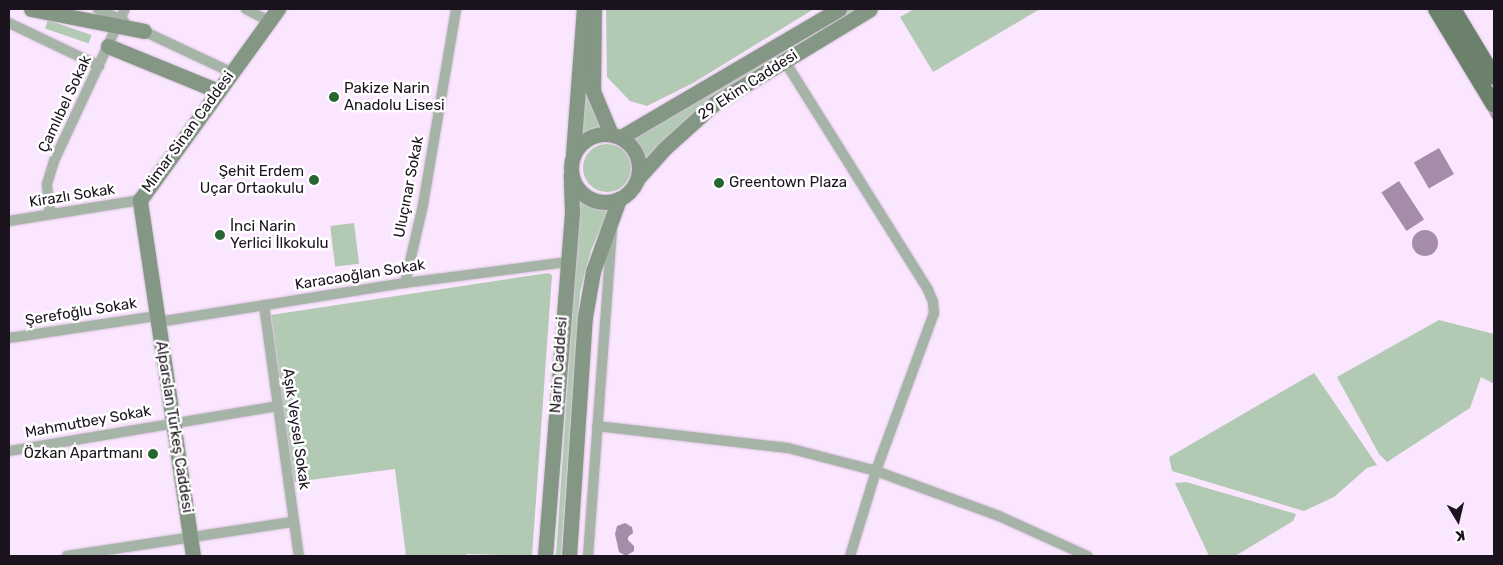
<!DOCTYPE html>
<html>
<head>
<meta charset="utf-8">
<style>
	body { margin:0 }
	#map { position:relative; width:1503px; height:565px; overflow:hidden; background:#fbe6ff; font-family:Rubik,sans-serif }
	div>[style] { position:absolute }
	.green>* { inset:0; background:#b2c9b3; transform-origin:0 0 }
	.round { border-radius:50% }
	.water>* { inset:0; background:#a58daa; transform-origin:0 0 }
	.stream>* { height:3px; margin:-1.5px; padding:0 1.5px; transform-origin:1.5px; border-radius:1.5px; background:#a58daa }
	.roads { filter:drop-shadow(0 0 1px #d7c4db) drop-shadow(0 0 1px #d7c4db) }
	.street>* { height:10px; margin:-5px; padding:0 5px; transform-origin:5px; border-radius:5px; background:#a6b3a7 }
	.secondary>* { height:15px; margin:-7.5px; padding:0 7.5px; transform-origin:7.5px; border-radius:7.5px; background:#849684 }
	.secondary>.ring { margin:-7.5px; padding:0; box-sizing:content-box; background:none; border:15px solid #849684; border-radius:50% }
	.primary>* { height:16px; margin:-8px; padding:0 8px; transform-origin:8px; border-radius:8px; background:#6b816c }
	.dots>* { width:14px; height:14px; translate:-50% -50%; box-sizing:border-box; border:2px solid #fff; border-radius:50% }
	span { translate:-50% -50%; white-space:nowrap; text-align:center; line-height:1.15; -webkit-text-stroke:5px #fff; paint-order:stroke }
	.street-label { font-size:15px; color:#1b131d }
	.poi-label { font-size:15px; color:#1b131d }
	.left { translate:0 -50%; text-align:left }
	.right { translate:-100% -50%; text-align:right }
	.frame { position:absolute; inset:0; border:10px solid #1b131d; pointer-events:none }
	.north { position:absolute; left:1433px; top:495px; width:50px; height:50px; -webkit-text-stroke:4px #fff; paint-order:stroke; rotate:171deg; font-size:14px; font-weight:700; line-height:20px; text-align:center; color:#1b131d }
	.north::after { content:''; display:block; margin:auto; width:18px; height:22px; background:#1b131d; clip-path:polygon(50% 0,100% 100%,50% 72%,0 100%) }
</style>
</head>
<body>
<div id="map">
	<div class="green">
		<i style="clip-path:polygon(606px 9px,814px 9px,693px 83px,647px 106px,630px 101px,607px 77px)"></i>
		<i style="clip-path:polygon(843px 9px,865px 9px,712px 100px,643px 165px,638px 149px,626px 137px)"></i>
		<i style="clip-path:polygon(914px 9px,1040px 9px,933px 72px,900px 17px)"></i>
		<i style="left:48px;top:20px;width:46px;height:9px;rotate:19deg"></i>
		<i style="clip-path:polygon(585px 57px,590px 102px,602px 126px,584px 135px,582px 126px)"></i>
		<i class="round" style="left:583px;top:144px;width:48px;height:48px"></i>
		<i style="clip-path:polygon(583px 199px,606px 207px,609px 211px,591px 250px,580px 292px,561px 556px,556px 556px,580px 200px)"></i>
		<i style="left:354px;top:223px;width:41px;height:24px;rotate:83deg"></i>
		<i style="clip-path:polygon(548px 273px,552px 275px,532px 556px,467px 554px,463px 556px,406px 556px,395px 469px,294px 482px,271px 315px)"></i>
		<i style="clip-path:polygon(1439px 320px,1494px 334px,1494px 384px,1481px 377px,1470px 408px,1387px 462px,1379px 454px,1337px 377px)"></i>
		<i style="clip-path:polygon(1314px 373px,1377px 465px,1367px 468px,1334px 497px,1304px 511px,1172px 471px,1169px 457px)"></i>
		<i style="clip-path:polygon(1186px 482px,1296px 514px,1293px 521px,1235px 556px,1209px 556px,1175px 483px)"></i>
	</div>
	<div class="water">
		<i style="left:1439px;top:148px;width:30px;height:29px;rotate:60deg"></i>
		<i style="left:1399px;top:181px;width:46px;height:21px;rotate:57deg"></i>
		<i class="round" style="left:1412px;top:230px;width:26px;height:26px"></i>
		<i style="clip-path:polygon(625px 523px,632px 527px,633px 533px,628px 537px,628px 540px,634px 546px,634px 551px,626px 556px,619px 552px,615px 534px,617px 526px)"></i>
	</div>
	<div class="stream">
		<i style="left:1489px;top:110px;width:10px;rotate:61deg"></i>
	</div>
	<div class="roads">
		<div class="street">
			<i style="left:98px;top:9px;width:29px;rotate:25deg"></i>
			<i style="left:246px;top:9px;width:26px;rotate:28deg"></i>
			<i style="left:9px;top:23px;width:100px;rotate:25.5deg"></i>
			<i style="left:139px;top:29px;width:102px;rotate:25.1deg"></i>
			<i style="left:784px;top:60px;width:271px;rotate:57.9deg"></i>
			<i style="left:928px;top:290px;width:13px;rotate:67deg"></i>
			<i style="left:933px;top:302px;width:11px;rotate:85deg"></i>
			<i style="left:934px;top:313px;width:168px;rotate:110.2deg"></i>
			<i style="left:876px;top:471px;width:89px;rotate:107deg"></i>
			<i style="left:50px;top:214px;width:30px;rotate:-96deg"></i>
			<i style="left:47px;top:184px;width:24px;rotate:-73deg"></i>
			<i style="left:54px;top:161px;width:168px;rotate:-65deg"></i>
			<i style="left:9px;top:221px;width:133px;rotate:-9.1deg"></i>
			<i style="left:405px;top:283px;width:80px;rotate:-77deg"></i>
			<i style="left:423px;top:205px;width:199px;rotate:-80.4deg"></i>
			<i style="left:264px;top:305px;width:253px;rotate:82.1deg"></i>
			<i style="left:158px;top:322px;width:250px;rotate:-9deg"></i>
			<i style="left:405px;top:283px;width:163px;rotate:-7.4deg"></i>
			<i style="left:9px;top:338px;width:150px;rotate:-8.5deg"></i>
			<i style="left:597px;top:426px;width:192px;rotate:6.6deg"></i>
			<i style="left:788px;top:448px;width:91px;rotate:14.6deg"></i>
			<i style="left:876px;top:471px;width:131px;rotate:20.1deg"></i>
			<i style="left:999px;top:516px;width:97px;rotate:24.4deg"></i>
			<i style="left:9px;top:451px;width:273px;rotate:-9.5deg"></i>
			<i style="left:67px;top:556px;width:229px;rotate:-8.6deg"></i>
			<i style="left:588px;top:556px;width:326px;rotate:-85.8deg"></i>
		</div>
		<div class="secondary">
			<i style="left:31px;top:9px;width:115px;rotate:11deg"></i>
			<i style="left:594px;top:9px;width:82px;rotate:90.7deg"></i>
			<i style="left:593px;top:91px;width:47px;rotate:67.3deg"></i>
			<i style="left:108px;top:46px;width:119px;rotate:22.2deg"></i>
			<i class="ring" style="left:571px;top:134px;width:53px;height:53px"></i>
			<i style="left:621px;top:137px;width:253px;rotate:-30.4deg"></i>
			<i style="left:573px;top:154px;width:145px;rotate:-85.7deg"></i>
			<i style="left:638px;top:178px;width:40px;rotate:-48deg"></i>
			<i style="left:665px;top:148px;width:67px;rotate:-42deg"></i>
			<i style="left:715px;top:103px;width:181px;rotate:-31.2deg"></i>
			<i style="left:193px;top:556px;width:360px;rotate:-98.5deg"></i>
			<i style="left:140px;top:200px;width:236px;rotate:-54.2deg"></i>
			<i style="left:545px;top:556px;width:346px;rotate:-85.5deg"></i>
			<i style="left:572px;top:211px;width:36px;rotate:-92deg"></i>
			<i style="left:569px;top:556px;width:240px;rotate:-86.2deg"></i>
			<i style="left:585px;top:317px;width:47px;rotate:-80.1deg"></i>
			<i style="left:593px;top:271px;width:77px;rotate:-70.1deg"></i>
		</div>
		<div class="primary">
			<i style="left:1436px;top:9px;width:112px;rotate:58.9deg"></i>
			<i style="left:1453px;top:9px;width:79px;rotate:58.9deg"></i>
		</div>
	</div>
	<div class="dots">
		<i style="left:334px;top:97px;background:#266630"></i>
		<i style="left:314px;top:180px;background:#266630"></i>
		<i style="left:719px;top:183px;background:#266630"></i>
		<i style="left:220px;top:235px;background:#266630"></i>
		<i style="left:153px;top:454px;background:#266630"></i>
	</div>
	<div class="street-label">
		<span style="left:748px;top:85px;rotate:-33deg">29 Ekim Caddesi</span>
		<span style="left:65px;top:104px;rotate:-65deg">Çamlıbel Sokak</span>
		<span style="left:188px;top:132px;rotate:-54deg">Mimar Sinan Caddesi</span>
		<span style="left:409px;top:187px;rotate:-79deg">Uluçınar Sokak</span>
		<span style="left:72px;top:196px;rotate:-9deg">Kirazlı Sokak</span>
		<span style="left:360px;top:275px;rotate:-9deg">Karacaoğlan Sokak</span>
		<span style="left:81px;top:312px;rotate:-9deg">Şerefoğlu Sokak</span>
		<span style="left:559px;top:365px;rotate:-86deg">Narin Caddesi</span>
		<span style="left:88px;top:422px;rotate:-10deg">Mahmutbey Sokak</span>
		<span style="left:174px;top:427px;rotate:81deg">Alparslan Türkeş Caddesi</span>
		<span style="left:296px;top:429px;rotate:82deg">Aşık Veysel Sokak</span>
	</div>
	<div class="poi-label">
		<span class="left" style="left:344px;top:97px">Pakize Narin<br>Anadolu Lisesi</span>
		<span class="right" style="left:304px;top:180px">Şehit Erdem<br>Uçar Ortaokulu</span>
		<span class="left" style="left:729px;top:183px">Greentown Plaza</span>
		<span class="left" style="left:230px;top:235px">İnci Narin<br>Yerlici İlkokulu</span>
		<span class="right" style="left:143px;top:454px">Özkan Apartmanı</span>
	</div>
	<div class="frame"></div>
	<div class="north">K</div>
</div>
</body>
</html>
